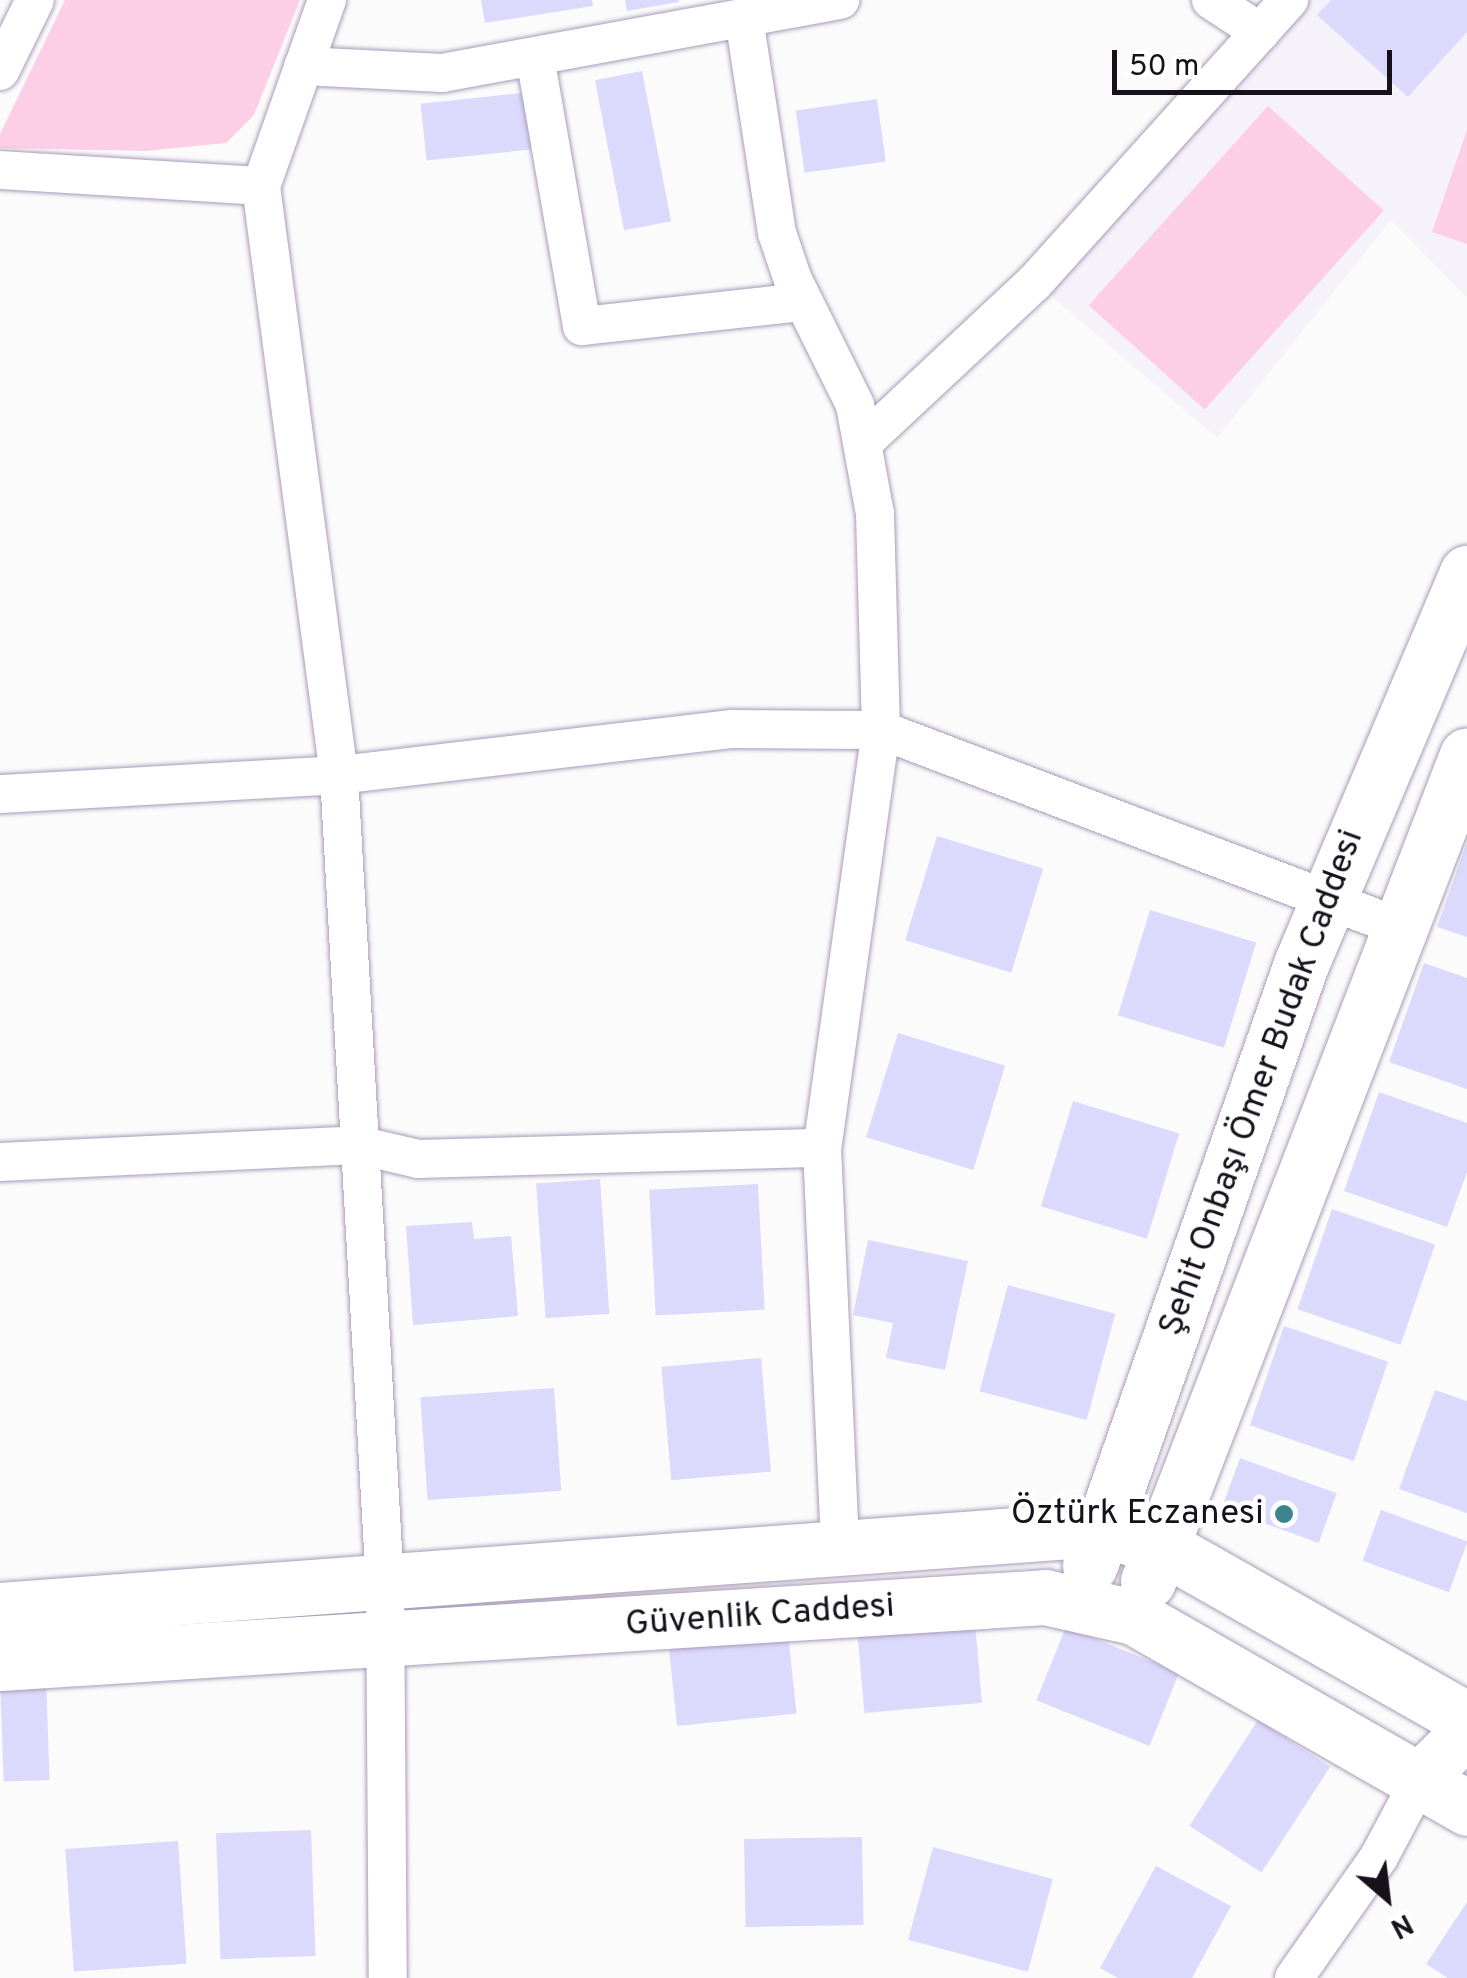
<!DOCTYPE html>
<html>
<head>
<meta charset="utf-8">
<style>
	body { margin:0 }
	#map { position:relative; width:1467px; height:1978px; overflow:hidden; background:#fbfbfb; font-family:Overpass,sans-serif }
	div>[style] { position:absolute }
	.built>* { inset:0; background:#f6f2fa }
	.green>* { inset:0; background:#fccfe6; transform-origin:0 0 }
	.building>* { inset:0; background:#dbdafc; transform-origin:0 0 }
	.roads { filter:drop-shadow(0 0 2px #aa9bb9) drop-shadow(0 0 2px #aa9bb9) }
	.street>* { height:38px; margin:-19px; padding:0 19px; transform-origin:19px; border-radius:19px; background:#fff }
	.secondary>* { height:52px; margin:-26px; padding:0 26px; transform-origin:26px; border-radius:26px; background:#fff }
	.primary>* { height:55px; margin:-27.5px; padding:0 27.5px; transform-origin:27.5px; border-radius:27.5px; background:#fff }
	.dots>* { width:28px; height:28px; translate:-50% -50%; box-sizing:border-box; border:5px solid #fff; border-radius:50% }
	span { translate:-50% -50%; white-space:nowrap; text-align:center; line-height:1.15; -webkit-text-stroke:9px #fff; paint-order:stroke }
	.street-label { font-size:35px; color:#17111c }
	.poi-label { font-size:35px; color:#17111c }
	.right { translate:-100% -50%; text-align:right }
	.north { position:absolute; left:1337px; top:1848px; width:100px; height:100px; -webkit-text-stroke:8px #fff; paint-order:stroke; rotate:152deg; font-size:28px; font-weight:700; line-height:40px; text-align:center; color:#17111c }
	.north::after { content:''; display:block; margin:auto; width:35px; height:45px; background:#17111c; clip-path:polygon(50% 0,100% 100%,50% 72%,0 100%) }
	.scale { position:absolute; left:1112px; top:50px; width:280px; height:45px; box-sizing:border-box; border:5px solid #17111c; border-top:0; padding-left:12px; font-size:30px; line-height:35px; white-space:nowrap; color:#17111c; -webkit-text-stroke:8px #fff; paint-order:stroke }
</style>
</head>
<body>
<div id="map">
	<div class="built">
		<i style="clip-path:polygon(1289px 0,1467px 0,1467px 298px,1391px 220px,1217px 438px,1035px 282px)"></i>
	</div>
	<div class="green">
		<i style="clip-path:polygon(65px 0,300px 0,254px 115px,226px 143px,146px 151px,0 148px,0 134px)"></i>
		<i style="left:1268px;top:106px;width:156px;height:268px;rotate:42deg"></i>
		<i style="clip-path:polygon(1467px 130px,1467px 244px,1432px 232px)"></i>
	</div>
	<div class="building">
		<i style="clip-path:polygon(481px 0,592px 0,593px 6px,485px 23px)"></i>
		<i style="clip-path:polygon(625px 0,679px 0,679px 2px,627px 11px)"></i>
		<i style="clip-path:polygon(1331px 0,1467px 0,1467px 32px,1408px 97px,1317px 15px)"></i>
		<i style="left:642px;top:71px;width:153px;height:48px;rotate:79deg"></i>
		<i style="left:532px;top:92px;width:57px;height:112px;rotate:84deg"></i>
		<i style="left:877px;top:99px;width:63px;height:82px;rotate:82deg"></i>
		<i style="left:937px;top:836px;width:111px;height:109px;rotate:17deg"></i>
		<i style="clip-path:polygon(1466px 845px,1467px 845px,1467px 937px,1437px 927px)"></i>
		<i style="left:1150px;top:910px;width:111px;height:110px;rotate:17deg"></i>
		<i style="clip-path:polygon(1424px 963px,1467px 978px,1467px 1089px,1389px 1062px)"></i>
		<i style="left:898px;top:1033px;width:112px;height:109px;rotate:17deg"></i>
		<i style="clip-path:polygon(1379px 1092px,1467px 1123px,1467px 1172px,1447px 1227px,1344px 1191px)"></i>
		<i style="left:1073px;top:1101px;width:111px;height:110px;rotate:17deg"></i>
		<i style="left:600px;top:1179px;width:135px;height:64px;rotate:86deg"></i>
		<i style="left:758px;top:1184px;width:126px;height:109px;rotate:87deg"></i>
		<i style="left:1332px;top:1209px;width:109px;height:106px;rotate:19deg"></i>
		<i style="clip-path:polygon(472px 1222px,474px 1239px,511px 1236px,518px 1316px,413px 1325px,406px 1226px)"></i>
		<i style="clip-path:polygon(868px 1240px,968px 1261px,945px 1370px,886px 1358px,893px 1323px,853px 1315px)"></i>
		<i style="left:1008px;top:1285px;width:111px;height:110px;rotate:15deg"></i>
		<i style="left:1284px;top:1326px;width:110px;height:105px;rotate:19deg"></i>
		<i style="left:761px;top:1358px;width:114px;height:100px;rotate:85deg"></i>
		<i style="left:554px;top:1388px;width:103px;height:134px;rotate:86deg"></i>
		<i style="clip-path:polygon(1435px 1390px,1467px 1401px,1467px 1513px,1399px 1489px)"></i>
		<i style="left:1240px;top:1458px;width:103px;height:53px;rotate:20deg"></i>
		<i style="left:1381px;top:1510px;width:92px;height:54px;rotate:20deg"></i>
		<i style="left:975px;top:1623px;width:80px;height:118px;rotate:85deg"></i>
		<i style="left:1066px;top:1627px;width:122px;height:79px;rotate:22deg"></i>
		<i style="left:788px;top:1633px;width:81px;height:120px;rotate:84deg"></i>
		<i style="left:46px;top:1677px;width:103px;height:46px;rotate:88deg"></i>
		<i style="left:1258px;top:1720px;width:86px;height:126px;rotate:33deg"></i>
		<i style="left:311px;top:1830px;width:126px;height:95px;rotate:88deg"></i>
		<i style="left:862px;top:1837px;width:88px;height:118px;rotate:89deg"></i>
		<i style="left:178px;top:1841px;width:123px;height:113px;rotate:86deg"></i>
		<i style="left:933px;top:1847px;width:124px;height:96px;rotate:15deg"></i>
		<i style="clip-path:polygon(1156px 1866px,1231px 1906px,1192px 1978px,1118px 1978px,1100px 1968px)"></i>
		<i style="clip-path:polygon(1467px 1902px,1467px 1978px,1448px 1978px,1426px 1964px)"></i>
	</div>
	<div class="roads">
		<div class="street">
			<i style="left:327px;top:0;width:197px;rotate:109.5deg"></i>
			<i style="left:261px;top:186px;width:594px;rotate:82.46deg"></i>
			<i style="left:339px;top:775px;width:811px;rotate:86.75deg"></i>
			<i style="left:385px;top:1585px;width:393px;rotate:89.6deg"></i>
			<i style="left:1211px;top:0;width:59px;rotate:33.1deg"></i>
			<i style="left:744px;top:18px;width:218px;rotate:81.3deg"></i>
			<i style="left:777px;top:233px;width:50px;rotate:71.2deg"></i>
			<i style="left:793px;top:280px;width:140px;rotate:63.6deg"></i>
			<i style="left:855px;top:405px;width:111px;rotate:79.6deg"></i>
			<i style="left:875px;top:514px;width:216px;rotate:88.4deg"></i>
			<i style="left:881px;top:730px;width:422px;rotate:98deg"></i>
			<i style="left:822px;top:1148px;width:402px;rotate:87.4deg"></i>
			<i style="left:535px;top:57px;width:273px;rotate:80.1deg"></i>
			<i style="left:582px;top:326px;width:222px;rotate:-6.2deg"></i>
			<i style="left:303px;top:66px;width:139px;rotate:2.9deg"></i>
			<i style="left:442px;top:73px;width:405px;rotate:-10.4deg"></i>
			<i style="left:0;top:71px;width:79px;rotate:-63.8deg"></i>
			<i style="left:0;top:170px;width:261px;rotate:3.5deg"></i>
			<i style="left:865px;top:441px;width:233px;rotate:-43.1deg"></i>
			<i style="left:1035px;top:282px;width:380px;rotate:-48deg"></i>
			<i style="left:0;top:794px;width:340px;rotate:-3.2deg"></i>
			<i style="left:339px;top:775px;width:396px;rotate:-6.7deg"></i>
			<i style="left:732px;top:729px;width:149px;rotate:0.4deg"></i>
			<i style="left:881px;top:730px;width:557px;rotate:20.81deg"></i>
			<i style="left:0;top:1162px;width:358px;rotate:-2.7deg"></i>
			<i style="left:358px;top:1145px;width:62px;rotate:13.1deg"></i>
			<i style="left:418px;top:1159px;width:404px;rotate:-1.6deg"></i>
			<i style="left:1294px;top:1978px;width:148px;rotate:-54.9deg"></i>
			<i style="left:1379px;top:1857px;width:89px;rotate:-62deg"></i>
		</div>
		<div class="secondary">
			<i style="left:1421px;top:1778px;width:65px;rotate:-45deg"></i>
		</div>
		<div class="primary">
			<i style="left:1090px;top:1565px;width:637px;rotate:-70.65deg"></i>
			<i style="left:1301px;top:964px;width:425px;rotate:-67deg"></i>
			<i style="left:1148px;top:1581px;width:885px;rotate:-68.88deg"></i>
			<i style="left:0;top:1610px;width:1102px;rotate:-4.22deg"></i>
			<i style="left:1099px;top:1529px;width:64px;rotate:15.3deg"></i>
			<i style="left:1161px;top:1546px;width:352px;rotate:29.6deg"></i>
			<i style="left:0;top:1663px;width:1047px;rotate:-3.61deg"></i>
			<i style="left:1045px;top:1597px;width:91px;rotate:12.7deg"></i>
			<i style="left:1134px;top:1617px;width:384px;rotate:29.8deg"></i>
		</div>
	</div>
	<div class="dots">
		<i style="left:1284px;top:1514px;background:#3e848f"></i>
	</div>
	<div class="street-label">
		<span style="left:1262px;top:1083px;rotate:-70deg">Şehit Onbaşı Ömer Budak Caddesi</span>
		<span style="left:760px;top:1616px;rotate:-4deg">Güvenlik Caddesi</span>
	</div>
	<div class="poi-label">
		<span class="right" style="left:1264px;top:1514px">Öztürk Eczanesi</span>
	</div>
	<div class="north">N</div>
	<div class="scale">50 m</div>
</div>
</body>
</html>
